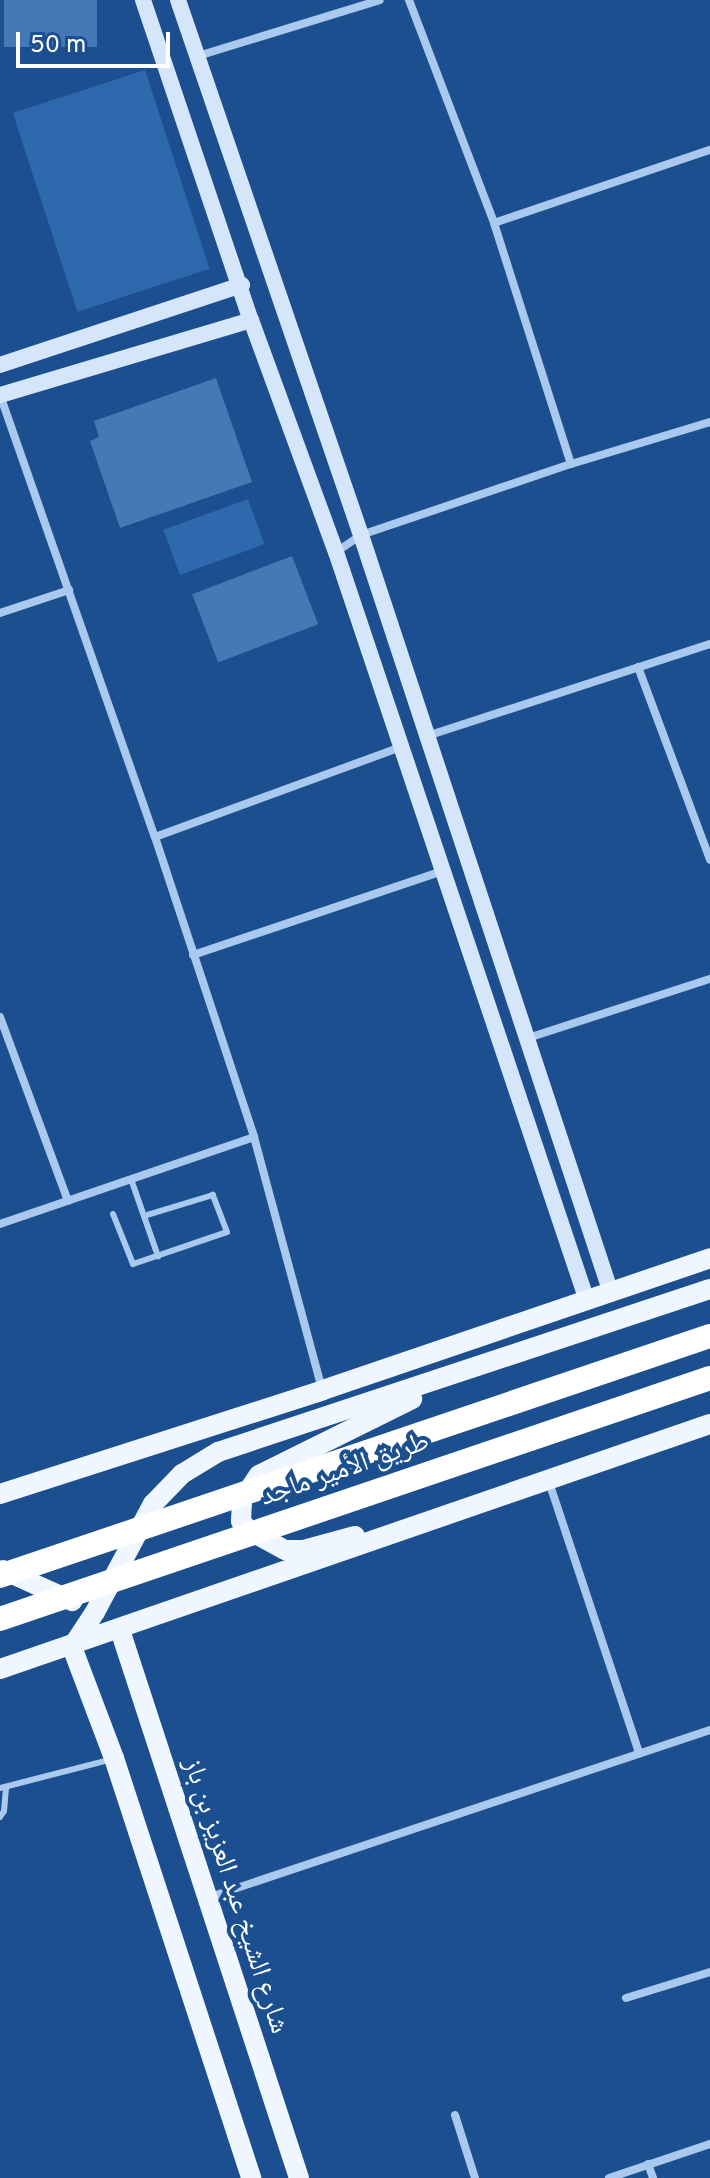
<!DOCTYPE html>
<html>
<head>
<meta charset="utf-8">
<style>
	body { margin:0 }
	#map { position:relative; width:710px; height:2178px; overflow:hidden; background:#1b4f8f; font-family:Overpass,"Noto Naskh Arabic",sans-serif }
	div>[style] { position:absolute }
	.green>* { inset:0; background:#2e69ad; transform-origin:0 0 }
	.building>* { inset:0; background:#4478b7; transform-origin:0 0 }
	.lane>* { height:6px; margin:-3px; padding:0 3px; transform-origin:3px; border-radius:3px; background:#a9c9ee }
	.street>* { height:8px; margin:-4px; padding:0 4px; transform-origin:4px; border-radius:4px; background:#a9c9ee }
	.secondary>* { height:16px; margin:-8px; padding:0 8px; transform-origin:8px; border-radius:8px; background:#d6e6fa }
	.primary>* { height:20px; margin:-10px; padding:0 10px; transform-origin:10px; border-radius:10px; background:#f0f6ff }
	.highway-bridge>* { height:24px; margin:-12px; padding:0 12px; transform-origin:12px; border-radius:12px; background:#fff }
	span { translate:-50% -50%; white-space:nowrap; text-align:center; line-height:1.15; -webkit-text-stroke:8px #1b4f8f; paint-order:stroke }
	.street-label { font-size:28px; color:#fff }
	.scale { position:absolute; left:16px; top:32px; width:154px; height:36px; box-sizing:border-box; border:4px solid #fff; border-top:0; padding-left:10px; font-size:24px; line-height:28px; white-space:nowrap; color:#fff; -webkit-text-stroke:6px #1b4f8f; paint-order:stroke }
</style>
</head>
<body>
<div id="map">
	<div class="green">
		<i style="left:145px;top:70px;width:209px;height:139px;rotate:72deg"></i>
		<i style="left:248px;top:499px;width:48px;height:90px;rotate:70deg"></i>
	</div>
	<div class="building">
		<i style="left:4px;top:0;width:93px;height:47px"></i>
		<i style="clip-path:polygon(216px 378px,252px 482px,120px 528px,90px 441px,99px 437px,94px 421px)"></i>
		<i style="left:292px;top:556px;width:73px;height:107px;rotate:69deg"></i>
	</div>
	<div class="lane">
		<i style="left:131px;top:1179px;width:82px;rotate:70.7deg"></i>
		<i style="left:113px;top:1214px;width:54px;rotate:68.2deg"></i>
		<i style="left:133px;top:1264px;width:99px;rotate:-18.8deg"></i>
		<i style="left:227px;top:1232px;width:40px;rotate:-111deg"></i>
		<i style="left:213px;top:1195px;width:72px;rotate:163.1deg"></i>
		<i style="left:0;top:1788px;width:113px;rotate:-14.4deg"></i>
		<i style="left:0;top:1817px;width:7px;rotate:-56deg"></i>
		<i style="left:4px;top:1811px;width:24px;rotate:-85deg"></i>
	</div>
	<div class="street">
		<i style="left:409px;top:0;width:239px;rotate:69.1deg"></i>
		<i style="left:494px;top:223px;width:253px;rotate:72.3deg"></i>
		<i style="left:198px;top:56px;width:190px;rotate:-17.1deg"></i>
		<i style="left:494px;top:223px;width:228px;rotate:-18.7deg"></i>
		<i style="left:0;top:395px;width:468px;rotate:70.7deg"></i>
		<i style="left:155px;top:837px;width:316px;rotate:71.7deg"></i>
		<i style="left:254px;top:1137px;width:261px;rotate:74.9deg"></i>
		<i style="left:336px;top:552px;width:30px;rotate:-34deg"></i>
		<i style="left:361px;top:535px;width:222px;rotate:-18.7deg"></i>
		<i style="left:571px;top:464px;width:145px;rotate:-16.8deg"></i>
		<i style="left:0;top:613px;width:73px;rotate:-18.4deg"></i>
		<i style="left:638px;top:667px;width:206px;rotate:69.5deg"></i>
		<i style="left:427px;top:736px;width:298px;rotate:-18deg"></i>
		<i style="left:155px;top:837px;width:262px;rotate:-20.1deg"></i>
		<i style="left:193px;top:955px;width:263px;rotate:-18.6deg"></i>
		<i style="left:0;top:1017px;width:196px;rotate:69.7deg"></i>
		<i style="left:528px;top:1038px;width:191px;rotate:-18deg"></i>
		<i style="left:0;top:1224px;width:268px;rotate:-18.9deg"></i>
		<i style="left:549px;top:1482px;width:286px;rotate:71.6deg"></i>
		<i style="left:210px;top:1897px;width:527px;rotate:-18.47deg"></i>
		<i style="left:626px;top:1998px;width:88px;rotate:-17.2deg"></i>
		<i style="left:455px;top:2115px;width:66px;rotate:72.4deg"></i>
		<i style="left:648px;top:2164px;width:15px;rotate:70deg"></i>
		<i style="left:609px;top:2178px;width:107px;rotate:-18.6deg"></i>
	</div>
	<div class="secondary">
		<i style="left:143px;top:0;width:338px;rotate:71.4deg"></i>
		<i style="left:251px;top:320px;width:247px;rotate:69.9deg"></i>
		<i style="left:336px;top:552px;width:790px;rotate:71.47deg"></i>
		<i style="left:178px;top:0;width:565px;rotate:71.12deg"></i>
		<i style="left:361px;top:535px;width:795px;rotate:71.75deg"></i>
		<i style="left:0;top:365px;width:255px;rotate:-18.3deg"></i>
		<i style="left:0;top:395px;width:262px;rotate:-16.6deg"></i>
	</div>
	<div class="primary">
		<i style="left:0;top:1494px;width:339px;rotate:-17.8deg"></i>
		<i style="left:323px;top:1390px;width:409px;rotate:-18.8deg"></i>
		<i style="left:355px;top:1536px;width:54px;rotate:164.9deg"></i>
		<i style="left:303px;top:1550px;width:18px;rotate:180deg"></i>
		<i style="left:285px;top:1550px;width:42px;rotate:-151.6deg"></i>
		<i style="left:248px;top:1530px;width:11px;rotate:-128deg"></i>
		<i style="left:241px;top:1521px;width:21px;rotate:-87deg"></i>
		<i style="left:242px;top:1500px;width:30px;rotate:-56deg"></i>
		<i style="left:259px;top:1475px;width:171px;rotate:-26.4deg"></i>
		<i style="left:3px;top:1570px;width:76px;rotate:24.2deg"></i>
		<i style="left:120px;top:1630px;width:576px;rotate:71.91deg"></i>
		<i style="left:72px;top:1647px;width:42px;rotate:-56.7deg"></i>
		<i style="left:95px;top:1612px;width:123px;rotate:-61.8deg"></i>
		<i style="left:153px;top:1504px;width:42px;rotate:-46deg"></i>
		<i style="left:182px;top:1474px;width:42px;rotate:-31.4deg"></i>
		<i style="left:218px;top:1452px;width:518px;rotate:-18.33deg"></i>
		<i style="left:72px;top:1647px;width:119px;rotate:69.3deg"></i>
		<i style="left:114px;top:1758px;width:442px;rotate:71.9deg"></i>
		<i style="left:0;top:1669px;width:751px;rotate:-19.04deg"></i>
	</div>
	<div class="highway-bridge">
		<i style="left:0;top:1576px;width:749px;rotate:-18.68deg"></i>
		<i style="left:0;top:1619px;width:750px;rotate:-18.75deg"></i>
	</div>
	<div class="street-label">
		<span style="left:345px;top:1470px;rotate:-19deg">طريق الأمير ماجد</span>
		<span style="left:235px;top:1896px;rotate:72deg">شارع الشيخ عبد العزيز بن باز</span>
	</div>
	<div class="scale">50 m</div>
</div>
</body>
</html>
